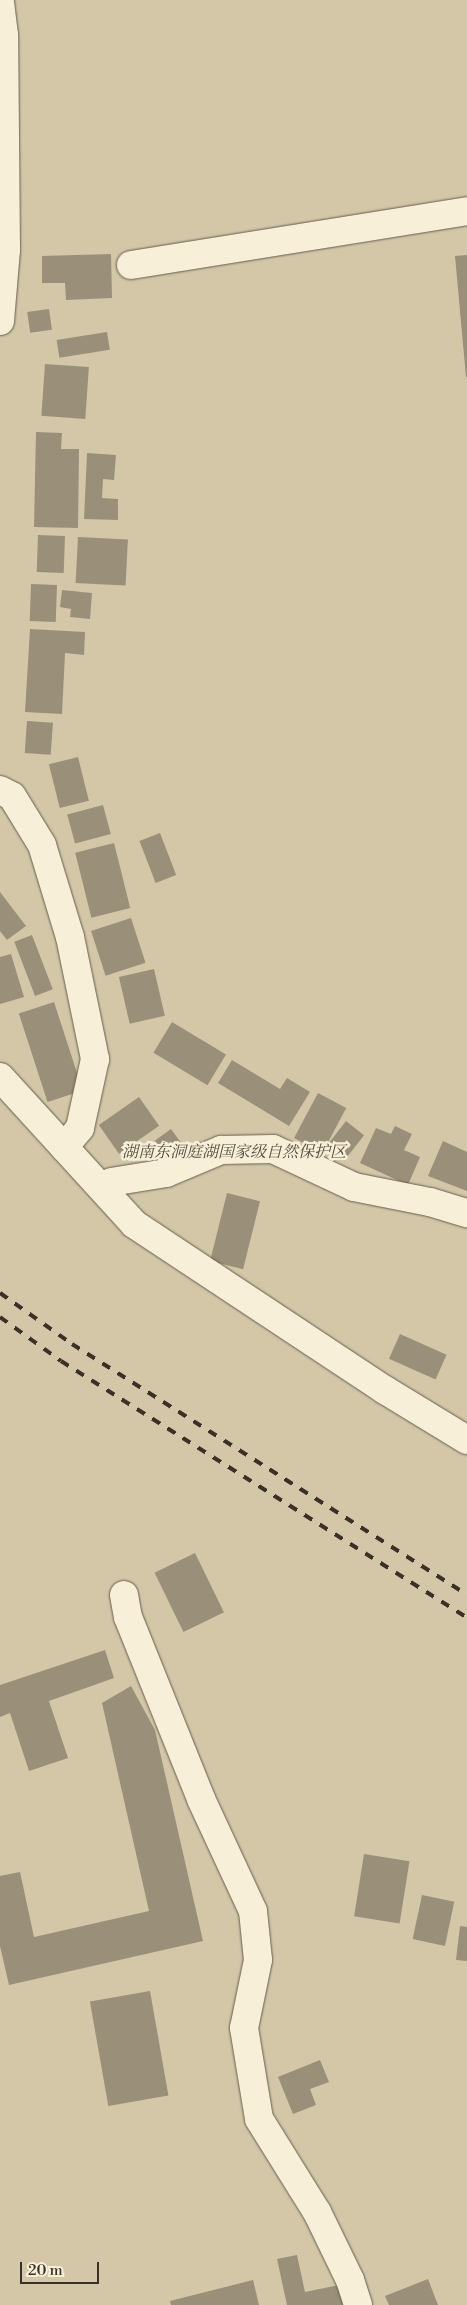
<!DOCTYPE html>
<html>
<head>
<meta charset="utf-8">
<style>
	body { margin:0 }
	#map { position:relative; width:467px; height:2305px; overflow:hidden; background:#f2e6c2; font-family:"Libre Bodoni","Noto Serif SC",serif }
	div>[style] { position:absolute }
	.green>* { inset:0; background:#d3c7a8; transform-origin:0 0 }
	.building>* { inset:0; background:#9a8f78; transform-origin:0 0 }
	.roads { filter:drop-shadow(0 0 1px #685e4e) drop-shadow(0 0 1px #685e4e) }
	.minor>* { height:28px; margin:-14px; padding:0 14px; transform-origin:14px; border-radius:14px; background:#f7efd7 }
	.rail>* { height:4px; margin-top:-2px; transform-origin:0; background:repeating-linear-gradient(90deg,#3a3027 0 9px,transparent 0 18px) }
	span { translate:-50% -50%; white-space:nowrap; text-align:center; line-height:1.15; -webkit-text-stroke:5px #f7efd7; paint-order:stroke }
	.park-label { font-size:16px; color:#594e41; font-style:italic }
	.scale { position:absolute; left:20px; top:2262px; width:79px; height:22px; box-sizing:border-box; border:2px solid #3a3027; border-top:0; padding-left:6px; font-size:15px; line-height:18px; white-space:nowrap; color:#3a3027; -webkit-text-stroke:4px #f7efd7; paint-order:stroke }
</style>
</head>
<body>
<div id="map">
	<div class="green">
		<i style="left:0;top:0;width:467px;height:2305px"></i>
	</div>
	<div class="building">
		<i style="clip-path:polygon(111px 254px,112px 298px,66px 300px,65px 283px,42px 283px,42px 256px)"></i>
		<i style="clip-path:polygon(467px 255px,467px 377px,466px 377px,455px 256px)"></i>
		<i style="left:49px;top:309px;width:21px;height:22px;rotate:82deg"></i>
		<i style="left:107px;top:332px;width:18px;height:51px;rotate:81deg"></i>
		<i style="left:45px;top:364px;width:44px;height:52px;rotate:4deg"></i>
		<i style="clip-path:polygon(36px 432px,62px 433px,61px 449px,79px 449px,78px 528px,34px 527px)"></i>
		<i style="clip-path:polygon(87px 453px,116px 455px,114px 480px,103px 479px,102px 498px,118px 499px,118px 520px,84px 519px)"></i>
		<i style="left:38px;top:535px;width:27px;height:37px;rotate:2deg"></i>
		<i style="left:78px;top:537px;width:50px;height:46px;rotate:3deg"></i>
		<i style="left:31px;top:584px;width:26px;height:37px;rotate:2deg"></i>
		<i style="clip-path:polygon(62px 590px,92px 593px,90px 619px,70px 617px,71px 609px,60px 607px)"></i>
		<i style="clip-path:polygon(30px 629px,85px 632px,84px 655px,65px 653px,62px 714px,25px 712px)"></i>
		<i style="left:27px;top:721px;width:26px;height:32px;rotate:4deg"></i>
		<i style="left:78px;top:757px;width:45px;height:30px;rotate:76deg"></i>
		<i style="left:103px;top:805px;width:30px;height:37px;rotate:75deg"></i>
		<i style="left:160px;top:833px;width:45px;height:22px;rotate:69deg"></i>
		<i style="left:114px;top:843px;width:67px;height:40px;rotate:76deg"></i>
		<i style="clip-path:polygon(0 892px,26px 926px,7px 940px,0 931px)"></i>
		<i style="left:131px;top:918px;width:47px;height:42px;rotate:72deg"></i>
		<i style="left:32px;top:935px;width:58px;height:19px;rotate:69deg"></i>
		<i style="clip-path:polygon(11px 954px,24px 997px,0 1004px,0 957px)"></i>
		<i style="left:154px;top:969px;width:48px;height:36px;rotate:77deg"></i>
		<i style="left:54px;top:1002px;width:93px;height:37px;rotate:72deg"></i>
		<i style="left:172px;top:1022px;width:63px;height:36px;rotate:31deg"></i>
		<i style="clip-path:polygon(232px 1060px,280px 1089px,287px 1078px,310px 1092px,289px 1126px,218px 1083px)"></i>
		<i style="left:318px;top:1093px;width:32px;height:51px;rotate:28deg"></i>
		<i style="left:139px;top:1097px;width:35px;height:49px;rotate:55deg"></i>
		<i style="left:346px;top:1121px;width:23px;height:30px;rotate:38deg"></i>
		<i style="clip-path:polygon(395px 1126px,412px 1134px,404px 1150px,420px 1157px,408px 1185px,360px 1163px,376px 1128px,391px 1134px)"></i>
		<i style="left:171px;top:1129px;width:19px;height:38px;rotate:54deg"></i>
		<i style="clip-path:polygon(443px 1141px,467px 1152px,467px 1191px,428px 1176px)"></i>
		<i style="left:227px;top:1193px;width:34px;height:70px;rotate:14deg"></i>
		<i style="left:400px;top:1334px;width:51px;height:27px;rotate:24deg"></i>
		<i style="left:195px;top:1553px;width:66px;height:45px;rotate:64deg"></i>
		<i style="clip-path:polygon(105px 1650px,114px 1678px,49px 1701px,68px 1758px,29px 1771px,10px 1713px,0 1717px,0 1685px)"></i>
		<i style="clip-path:polygon(131px 1686px,155px 1730px,203px 1941px,9px 1985px,0 1946px,0 1876px,20px 1872px,34px 1937px,149px 1911px,102px 1703px)"></i>
		<i style="left:364px;top:1854px;width:46px;height:63px;rotate:9deg"></i>
		<i style="left:422px;top:1895px;width:33px;height:45px;rotate:12deg"></i>
		<i style="clip-path:polygon(460px 1926px,467px 1927px,467px 1961px,456px 1960px)"></i>
		<i style="left:150px;top:1991px;width:106px;height:61px;rotate:80deg"></i>
		<i style="clip-path:polygon(320px 2060px,329px 2082px,310px 2089px,316px 2105px,293px 2114px,278px 2077px)"></i>
		<i style="clip-path:polygon(297px 2255px,305px 2292px,339px 2285px,343px 2305px,287px 2305px,277px 2259px)"></i>
		<i style="clip-path:polygon(428px 2279px,438px 2305px,389px 2305px,385px 2296px)"></i>
		<i style="clip-path:polygon(253px 2280px,259px 2305px,171px 2305px,170px 2301px)"></i>
	</div>
	<div class="roads">
		<div class="minor">
			<i style="left:131px;top:265px;width:340px;rotate:-9.1deg"></i>
			<i style="left:0;top:321px;width:71px;rotate:-85.2deg"></i>
			<i style="left:6px;top:250px;width:215px;rotate:-90.5deg"></i>
			<i style="left:4px;top:35px;width:35px;rotate:-97deg"></i>
			<i style="left:0;top:790px;width:13px;rotate:27deg"></i>
			<i style="left:12px;top:796px;width:57px;rotate:58.5deg"></i>
			<i style="left:42px;top:845px;width:96px;rotate:73.1deg"></i>
			<i style="left:70px;top:937px;width:125px;rotate:78.4deg"></i>
			<i style="left:95px;top:1059px;width:71px;rotate:102.3deg"></i>
			<i style="left:80px;top:1128px;width:25px;rotate:130deg"></i>
			<i style="left:0;top:1077px;width:199px;rotate:47.6deg"></i>
			<i style="left:134px;top:1224px;width:301px;rotate:33.5deg"></i>
			<i style="left:385px;top:1390px;width:96px;rotate:31.4deg"></i>
			<i style="left:111px;top:1182px;width:56px;rotate:-9.3deg"></i>
			<i style="left:166px;top:1173px;width:60px;rotate:-22.7deg"></i>
			<i style="left:221px;top:1150px;width:52px;rotate:-1.1deg"></i>
			<i style="left:273px;top:1149px;width:89px;rotate:25.1deg"></i>
			<i style="left:354px;top:1187px;width:77px;rotate:11.2deg"></i>
			<i style="left:430px;top:1202px;width:39px;rotate:17deg"></i>
			<i style="left:124px;top:1595px;width:22px;rotate:80deg"></i>
			<i style="left:128px;top:1617px;width:196px;rotate:68.1deg"></i>
			<i style="left:201px;top:1799px;width:123px;rotate:65.1deg"></i>
			<i style="left:253px;top:1911px;width:49px;rotate:84.2deg"></i>
			<i style="left:258px;top:1960px;width:69px;rotate:101.6deg"></i>
			<i style="left:244px;top:2028px;width:92px;rotate:80.6deg"></i>
			<i style="left:259px;top:2119px;width:110px;rotate:58.1deg"></i>
			<i style="left:317px;top:2212px;width:76px;rotate:64.1deg"></i>
			<i style="left:350px;top:2280px;width:26px;rotate:72deg"></i>
		</div>
	</div>
	<div class="rail">
		<i style="left:0;top:1293px;width:88px;rotate:35.3deg"></i>
		<i style="left:72px;top:1344px;width:468px;rotate:32.4deg"></i>
		<i style="left:0;top:1317px;width:75px;rotate:35.8deg"></i>
		<i style="left:61px;top:1361px;width:481px;rotate:32.3deg"></i>
	</div>
	<div class="park-label">
		<span style="left:234px;top:1152px">湖南东洞庭湖国家级自然保护区</span>
	</div>
	<div class="scale">20 m</div>
</div>
</body>
</html>
